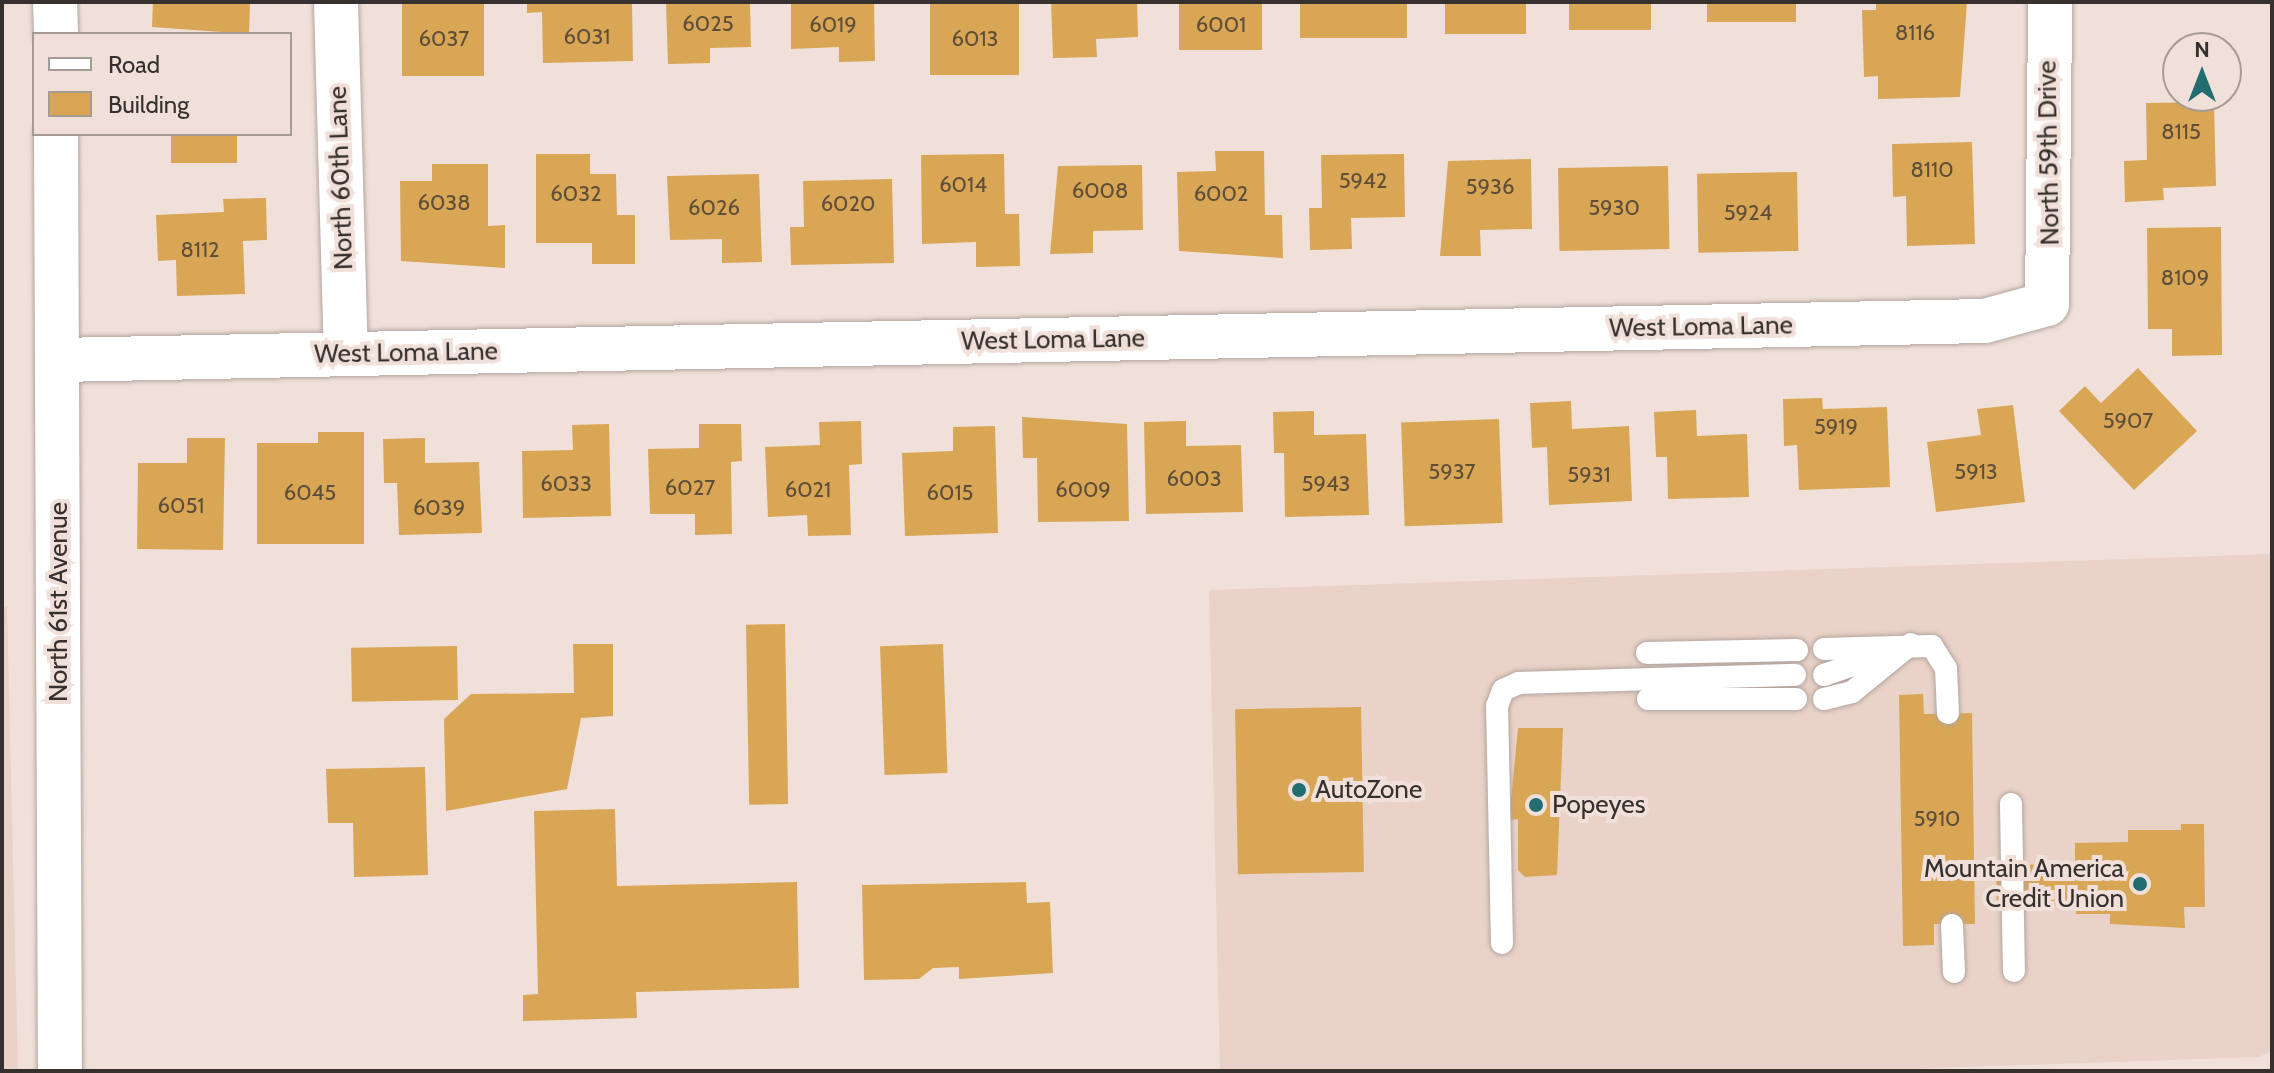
<!DOCTYPE html>
<html>
<head>
<meta charset="utf-8">
<style>
	body { margin:0 }
	#map { position:relative; width:2274px; height:1073px; overflow:hidden; background:#f0e0d9; font-family:Cabin,sans-serif }
	div>[style] { position:absolute }
	.built>* { inset:0; background:#e9d2c7 }
	.building>* { inset:0; background:#d9a656; transform-origin:0 0 }
	.roads { filter:drop-shadow(0 0 2px #b3a59f) drop-shadow(0 0 2px #b3a59f) }
	.service>* { height:22px; margin:-11px; padding:0 11px; transform-origin:11px; border-radius:11px; background:#fff }
	.minor>* { height:44px; margin:-22px; padding:0 22px; transform-origin:22px; border-radius:22px; background:#fff }
	.dots>* { width:22px; height:22px; translate:-50% -50%; box-sizing:border-box; border:4px solid #f0e0d9; border-radius:50% }
	span { translate:-50% -50%; white-space:nowrap; text-align:center; line-height:1.15; -webkit-text-stroke:8px #f0e0d9; paint-order:stroke }
	.number-label { font-size:22px; color:#5f4e38 }
	.number-label span { -webkit-text-stroke-width:0 }
	.street-label { font-size:26px; color:#36302e }
	.poi-label { font-size:26px; color:#36302e }
	.left { translate:0 -50%; text-align:left }
	.right { translate:-100% -50%; text-align:right }
	.frame { position:absolute; inset:0; border:4px solid #36302e; pointer-events:none }
	.legend { position:absolute; left:32px; top:32px; width:260px; height:104px; box-sizing:border-box; background:#f0e0d9; border:2px solid #a69a95; margin:0; padding:10px 14px; list-style:none; font-size:24px; color:#36302e }
	.legend li { display:flex; align-items:center; gap:16px; height:40px }
	.legend b { width:40px; border:2px solid #a69a95 }
	.north { position:absolute; left:2162px; top:32px; width:80px; height:80px; box-sizing:border-box; background:#f0e0d9; border:2px solid #a69a95; border-radius:50%; rotate:0deg; font-size:22px; font-weight:700; line-height:32px; text-align:center; color:#36302e }
	.north::after { content:''; display:block; margin:auto; width:28px; height:36px; background:#216d70; clip-path:polygon(50% 0,100% 100%,50% 72%,0 100%) }
</style>
</head>
<body>
<div id="map">
	<div class="built">
		<i style="clip-path:polygon(2272px 554px,2272px 1051px,2259px 1057px,1844px 1071px,1220px 1071px,1209px 590px)"></i>
		<i style="clip-path:polygon(2px 607px,7px 607px,18px 1071px,2px 1071px)"></i>
	</div>
	<div class="building">
		<i style="clip-path:polygon(153px 2px,250px 2px,249px 34px,152px 27px)"></i>
		<i style="left:402px;top:2px;width:82px;height:74px"></i>
		<i style="clip-path:polygon(527px 2px,632px 2px,633px 61px,543px 63px,542px 12px,527px 13px)"></i>
		<i style="clip-path:polygon(666px 2px,750px 2px,751px 47px,710px 48px,710px 63px,668px 64px)"></i>
		<i style="clip-path:polygon(791px 2px,874px 2px,875px 61px,839px 62px,839px 47px,791px 49px)"></i>
		<i style="left:930px;top:2px;width:89px;height:73px"></i>
		<i style="clip-path:polygon(1051px 2px,1137px 2px,1138px 37px,1096px 39px,1097px 57px,1053px 58px)"></i>
		<i style="left:1179px;top:2px;width:83px;height:48px"></i>
		<i style="left:1300px;top:2px;width:107px;height:36px"></i>
		<i style="left:1445px;top:2px;width:81px;height:32px"></i>
		<i style="left:1569px;top:2px;width:82px;height:28px"></i>
		<i style="left:1707px;top:2px;width:89px;height:20px"></i>
		<i style="clip-path:polygon(1876px 2px,1967px 2px,1960px 97px,1878px 99px,1878px 76px,1864px 77px,1862px 10px,1876px 10px)"></i>
		<i style="clip-path:polygon(2214px 102px,2216px 186px,2163px 188px,2164px 200px,2125px 202px,2124px 161px,2147px 160px,2146px 103px)"></i>
		<i style="left:171px;top:134px;width:66px;height:29px"></i>
		<i style="clip-path:polygon(1972px 142px,1975px 244px,1907px 246px,1906px 196px,1893px 197px,1892px 144px)"></i>
		<i style="clip-path:polygon(1215px 151px,1264px 151px,1265px 215px,1282px 215px,1283px 258px,1179px 251px,1177px 172px,1216px 171px)"></i>
		<i style="clip-path:polygon(536px 154px,590px 154px,590px 174px,616px 174px,617px 215px,635px 215px,635px 264px,592px 264px,592px 243px,536px 243px)"></i>
		<i style="clip-path:polygon(1004px 154px,1005px 214px,1019px 214px,1020px 266px,976px 267px,976px 242px,922px 244px,921px 155px)"></i>
		<i style="clip-path:polygon(1404px 154px,1405px 217px,1351px 218px,1352px 249px,1310px 250px,1309px 208px,1322px 208px,1321px 155px)"></i>
		<i style="clip-path:polygon(1531px 159px,1532px 229px,1480px 230px,1481px 256px,1440px 256px,1448px 161px)"></i>
		<i style="clip-path:polygon(432px 164px,488px 164px,488px 226px,505px 225px,505px 268px,401px 261px,400px 181px,432px 181px)"></i>
		<i style="clip-path:polygon(1142px 165px,1143px 230px,1093px 231px,1093px 253px,1050px 254px,1058px 166px)"></i>
		<i style="left:1668px;top:166px;width:83px;height:110px;rotate:89deg"></i>
		<i style="left:1797px;top:172px;width:79px;height:100px;rotate:89deg"></i>
		<i style="clip-path:polygon(759px 174px,762px 262px,722px 263px,722px 239px,670px 240px,667px 176px)"></i>
		<i style="clip-path:polygon(892px 179px,894px 263px,791px 265px,790px 227px,804px 227px,803px 181px)"></i>
		<i style="clip-path:polygon(266px 198px,267px 240px,243px 241px,245px 294px,177px 296px,176px 260px,158px 261px,156px 215px,224px 212px,223px 199px)"></i>
		<i style="clip-path:polygon(2221px 227px,2222px 355px,2172px 356px,2172px 329px,2148px 329px,2147px 228px)"></i>
		<i style="clip-path:polygon(2138px 368px,2197px 431px,2134px 490px,2059px 411px,2085px 386px,2101px 403px)"></i>
		<i style="clip-path:polygon(1822px 398px,1823px 409px,1887px 407px,1890px 487px,1799px 490px,1797px 445px,1784px 446px,1783px 399px)"></i>
		<i style="clip-path:polygon(1571px 401px,1572px 429px,1629px 426px,1632px 501px,1549px 505px,1547px 447px,1532px 448px,1530px 403px)"></i>
		<i style="clip-path:polygon(2013px 405px,2025px 502px,1936px 512px,1927px 442px,1981px 435px,1977px 409px)"></i>
		<i style="clip-path:polygon(1696px 410px,1697px 436px,1747px 434px,1749px 497px,1668px 499px,1667px 457px,1656px 457px,1654px 412px)"></i>
		<i style="clip-path:polygon(1314px 411px,1314px 435px,1366px 434px,1369px 515px,1285px 517px,1284px 453px,1274px 453px,1273px 412px)"></i>
		<i style="clip-path:polygon(1022px 417px,1127px 424px,1129px 521px,1038px 522px,1037px 458px,1023px 458px)"></i>
		<i style="left:1499px;top:419px;width:104px;height:98px;rotate:88deg"></i>
		<i style="clip-path:polygon(861px 421px,862px 464px,849px 465px,851px 535px,808px 536px,807px 515px,768px 517px,765px 447px,820px 445px,819px 422px)"></i>
		<i style="clip-path:polygon(1186px 421px,1186px 446px,1241px 445px,1243px 512px,1146px 514px,1144px 422px)"></i>
		<i style="clip-path:polygon(609px 424px,611px 516px,523px 518px,522px 451px,573px 450px,572px 425px)"></i>
		<i style="clip-path:polygon(699px 424px,741px 424px,742px 461px,731px 462px,732px 534px,695px 535px,695px 514px,650px 514px,648px 449px,699px 448px)"></i>
		<i style="clip-path:polygon(995px 426px,998px 533px,905px 536px,902px 453px,953px 451px,953px 427px)"></i>
		<i style="clip-path:polygon(318px 432px,364px 432px,364px 544px,257px 544px,257px 443px,318px 443px)"></i>
		<i style="clip-path:polygon(187px 438px,225px 438px,223px 550px,137px 549px,138px 463px,187px 463px)"></i>
		<i style="clip-path:polygon(425px 438px,425px 463px,479px 462px,482px 533px,399px 535px,397px 483px,384px 483px,383px 439px)"></i>
		<i style="left:785px;top:624px;width:180px;height:39px;rotate:89deg"></i>
		<i style="clip-path:polygon(573px 644px,613px 644px,613px 716px,581px 718px,567px 789px,446px 811px,444px 719px,471px 694px,574px 693px)"></i>
		<i style="left:943px;top:644px;width:129px;height:63px;rotate:88deg"></i>
		<i style="left:457px;top:646px;width:54px;height:106px;rotate:89deg"></i>
		<i style="clip-path:polygon(1923px 694px,1924px 714px,1972px 713px,1975px 924px,1934px 924px,1934px 945px,1903px 946px,1899px 695px)"></i>
		<i style="left:1361px;top:707px;width:165px;height:126px;rotate:89deg"></i>
		<i style="clip-path:polygon(1518px 728px,1563px 728px,1557px 875px,1525px 877px,1518px 870px,1518px 819px,1509px 820px)"></i>
		<i style="clip-path:polygon(425px 767px,428px 875px,354px 877px,353px 823px,328px 823px,326px 769px)"></i>
		<i style="clip-path:polygon(615px 809px,617px 886px,797px 882px,799px 988px,636px 992px,637px 1018px,523px 1021px,523px 995px,538px 994px,534px 811px)"></i>
		<i style="clip-path:polygon(2181px 824px,2204px 824px,2205px 907px,2184px 907px,2185px 928px,2110px 924px,2110px 914px,2076px 914px,2076px 904px,1997px 906px,1996px 866px,2075px 863px,2075px 843px,2128px 842px,2128px 830px,2181px 830px)"></i>
		<i style="clip-path:polygon(1026px 882px,1027px 903px,1050px 902px,1053px 973px,959px 979px,959px 967px,933px 968px,919px 979px,864px 980px,862px 885px)"></i>
	</div>
	<div class="roads">
		<div class="service">
			<i style="left:1824px;top:649px;width:108px;rotate:-1.6deg"></i>
			<i style="left:1932px;top:646px;width:26px;rotate:58deg"></i>
			<i style="left:1946px;top:668px;width:45px;rotate:87.5deg"></i>
			<i style="left:1647px;top:653px;width:150px;rotate:-1.1deg"></i>
			<i style="left:1824px;top:675px;width:67px;rotate:-19.2deg"></i>
			<i style="left:1648px;top:699px;width:148px"></i>
			<i style="left:1824px;top:699px;width:29px;rotate:-14deg"></i>
			<i style="left:1852px;top:692px;width:76px;rotate:-39.1deg"></i>
			<i style="left:2011px;top:804px;width:167px;rotate:89deg"></i>
			<i style="left:1952px;top:925px;width:47px;rotate:87.6deg"></i>
			<i style="left:1502px;top:943px;width:237px;rotate:-91.2deg"></i>
			<i style="left:1497px;top:706px;width:17px;rotate:-69deg"></i>
			<i style="left:1503px;top:690px;width:17px;rotate:-24deg"></i>
			<i style="left:1519px;top:683px;width:276px;rotate:-1.7deg"></i>
		</div>
		<div class="minor">
			<i style="left:55px;top:2px;width:32px;rotate:88deg"></i>
			<i style="left:336px;top:2px;width:352px;rotate:88.4deg"></i>
			<i style="left:56px;top:134px;width:937px;rotate:89.76deg"></i>
			<i style="left:58px;top:360px;width:1927px;rotate:-1.16deg"></i>
			<i style="left:1985px;top:321px;width:64px;rotate:-15.3deg"></i>
			<i style="left:2047px;top:304px;width:302px;rotate:-89.4deg"></i>
		</div>
	</div>
	<div class="dots">
		<i style="left:1299px;top:790px;background:#216d70"></i>
		<i style="left:1536px;top:805px;background:#216d70"></i>
		<i style="left:2140px;top:884px;background:#216d70"></i>
	</div>
	<div class="number-label">
		<span style="left:708px;top:24px">6025</span>
		<span style="left:833px;top:25px">6019</span>
		<span style="left:1221px;top:25px">6001</span>
		<span style="left:1915px;top:33px">8116</span>
		<span style="left:587px;top:37px">6031</span>
		<span style="left:444px;top:39px">6037</span>
		<span style="left:975px;top:39px">6013</span>
		<span style="left:2181px;top:132px">8115</span>
		<span style="left:1932px;top:170px">8110</span>
		<span style="left:1363px;top:181px">5942</span>
		<span style="left:963px;top:185px">6014</span>
		<span style="left:1490px;top:187px">5936</span>
		<span style="left:1100px;top:191px">6008</span>
		<span style="left:576px;top:194px">6032</span>
		<span style="left:1221px;top:194px">6002</span>
		<span style="left:444px;top:203px">6038</span>
		<span style="left:848px;top:204px">6020</span>
		<span style="left:714px;top:208px">6026</span>
		<span style="left:1614px;top:208px">5930</span>
		<span style="left:1748px;top:213px">5924</span>
		<span style="left:200px;top:250px">8112</span>
		<span style="left:2185px;top:278px">8109</span>
		<span style="left:2128px;top:421px">5907</span>
		<span style="left:1836px;top:427px">5919</span>
		<span style="left:1452px;top:472px">5937</span>
		<span style="left:1976px;top:472px">5913</span>
		<span style="left:1589px;top:475px">5931</span>
		<span style="left:1194px;top:479px">6003</span>
		<span style="left:566px;top:484px">6033</span>
		<span style="left:1326px;top:484px">5943</span>
		<span style="left:690px;top:488px">6027</span>
		<span style="left:808px;top:490px">6021</span>
		<span style="left:1083px;top:490px">6009</span>
		<span style="left:310px;top:493px">6045</span>
		<span style="left:950px;top:493px">6015</span>
		<span style="left:181px;top:506px">6051</span>
		<span style="left:439px;top:508px">6039</span>
		<span style="left:1937px;top:819px">5910</span>
	</div>
	<div class="street-label">
		<span style="left:2049px;top:153px;rotate:-91deg">North 59th Drive</span>
		<span style="left:341px;top:178px;rotate:-92deg">North 60th Lane</span>
		<span style="left:1701px;top:327px;rotate:-1deg">West Loma Lane</span>
		<span style="left:1053px;top:340px;rotate:-1deg">West Loma Lane</span>
		<span style="left:406px;top:353px;rotate:-1deg">West Loma Lane</span>
		<span style="left:59px;top:602px;rotate:-90deg">North 61st Avenue</span>
	</div>
	<div class="poi-label">
		<span class="left" style="left:1315px;top:790px">AutoZone</span>
		<span class="left" style="left:1552px;top:805px">Popeyes</span>
		<span class="right" style="left:2124px;top:884px">Mountain America<br>Credit Union</span>
	</div>
	<div class="frame"></div>
	<ul class="legend">
	<li><b style="height:10px;background:#fff"></b>Road</li>
	<li><b style="height:22px;background:#d9a656"></b>Building</li>
	</ul>
	<div class="north">N</div>
</div>
</body>
</html>
